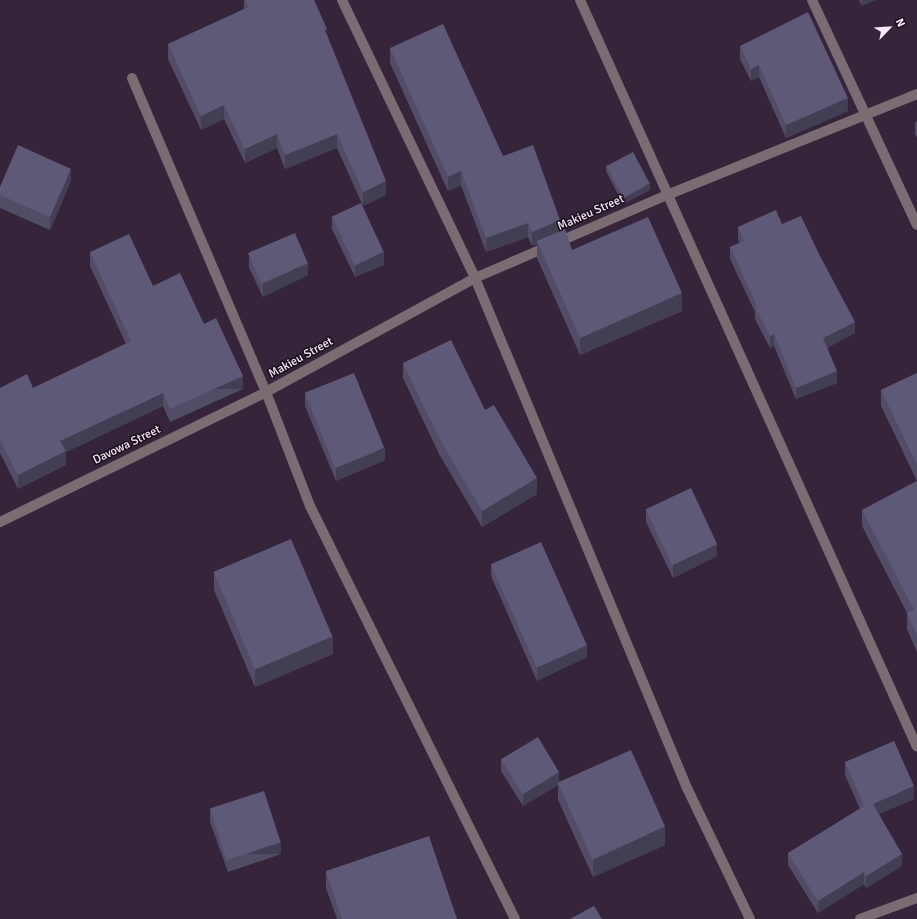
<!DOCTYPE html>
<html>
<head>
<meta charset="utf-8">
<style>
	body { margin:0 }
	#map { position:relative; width:917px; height:919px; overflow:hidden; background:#36243b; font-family:Signika,sans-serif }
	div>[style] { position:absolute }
	.minor>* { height:10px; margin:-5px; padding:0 5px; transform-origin:5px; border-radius:5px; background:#7a6c73 }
	.wall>* { inset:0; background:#514d66 }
	.shaded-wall>* { inset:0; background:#423e53; transform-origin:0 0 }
	.building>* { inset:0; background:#5e5977; transform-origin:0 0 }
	span { translate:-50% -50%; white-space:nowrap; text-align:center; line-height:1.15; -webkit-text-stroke:3px #19111b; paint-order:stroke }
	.street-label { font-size:12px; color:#f7eaf9 }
	.north { position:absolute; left:869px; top:8px; width:40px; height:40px; -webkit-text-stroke:3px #19111b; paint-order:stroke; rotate:65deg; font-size:11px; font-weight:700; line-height:16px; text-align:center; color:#f7eaf9 }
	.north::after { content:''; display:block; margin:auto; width:14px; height:18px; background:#f7eaf9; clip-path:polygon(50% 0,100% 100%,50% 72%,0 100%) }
</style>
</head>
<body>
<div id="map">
	<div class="minor">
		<i style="left:342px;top:0;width:308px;rotate:64.4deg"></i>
		<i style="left:475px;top:278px;width:552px;rotate:67.43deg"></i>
		<i style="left:687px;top:788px;width:145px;rotate:64.3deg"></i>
		<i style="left:580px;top:0;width:819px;rotate:65.72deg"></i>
		<i style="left:812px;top:0;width:248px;rotate:65deg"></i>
		<i style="left:132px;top:78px;width:341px;rotate:66.9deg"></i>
		<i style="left:266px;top:392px;width:122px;rotate:68.9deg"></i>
		<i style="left:310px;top:506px;width:461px;rotate:63.6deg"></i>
		<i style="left:0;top:522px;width:296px;rotate:-26deg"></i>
		<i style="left:266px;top:392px;width:238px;rotate:-28.6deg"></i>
		<i style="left:475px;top:278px;width:209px;rotate:-23.4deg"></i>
		<i style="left:667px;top:195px;width:270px;rotate:-22deg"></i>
		<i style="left:860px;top:919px;width:61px;rotate:-20.2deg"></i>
	</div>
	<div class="wall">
		<i style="clip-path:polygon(244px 0,314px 0,386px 195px,363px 206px,337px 148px,285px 169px,277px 148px,245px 163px,224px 119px,201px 130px,168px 59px,168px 44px,244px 9px)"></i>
		<i style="clip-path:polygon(859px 0,875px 0,862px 6px)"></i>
		<i style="clip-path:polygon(740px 46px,848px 111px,786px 138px,759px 77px,751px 81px,740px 59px)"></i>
		<i style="clip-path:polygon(390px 48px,503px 156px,560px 231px,572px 250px,682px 311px,580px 355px,537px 258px,537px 244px,532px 246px,528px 237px,486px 252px,461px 185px,448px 191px,390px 63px)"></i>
		<i style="clip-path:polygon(917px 121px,917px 138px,915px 134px,915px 122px)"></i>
		<i style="clip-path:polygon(606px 165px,650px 190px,623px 204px,606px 171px)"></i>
		<i style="clip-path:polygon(71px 181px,50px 230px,0 208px,0 187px)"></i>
		<i style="clip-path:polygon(332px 216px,384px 265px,355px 277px,332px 229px)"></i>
		<i style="clip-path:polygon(782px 224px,855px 333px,827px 348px,837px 383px,796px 399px,774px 346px,770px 348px,755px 319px,755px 312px,730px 259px,730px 247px,739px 243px,738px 239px,738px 227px)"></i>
		<i style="clip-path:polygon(90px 252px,153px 286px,204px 324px,243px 389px,170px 422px,163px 406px,66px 452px,66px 465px,18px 489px,0 453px,0 388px,33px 388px,126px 344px,90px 266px)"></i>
		<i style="clip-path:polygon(249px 255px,308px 275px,263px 297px,249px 268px)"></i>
		<i style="clip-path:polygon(403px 363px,485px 410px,537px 494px,482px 527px,439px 454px,403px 378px)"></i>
		<i style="clip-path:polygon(917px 373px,917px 481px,881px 406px,881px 390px)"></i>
		<i style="clip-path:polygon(305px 394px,385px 460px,336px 481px,305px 406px)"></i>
		<i style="clip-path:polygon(917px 481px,917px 652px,907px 629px,907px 613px,862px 526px,862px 510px)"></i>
		<i style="clip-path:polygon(646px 510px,717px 556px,673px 578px,646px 522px)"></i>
		<i style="clip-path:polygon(491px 564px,587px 657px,537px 681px,491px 576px)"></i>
		<i style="clip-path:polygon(214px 572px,333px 654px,255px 687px,214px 590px)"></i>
		<i style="clip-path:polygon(501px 759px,559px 782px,665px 845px,593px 877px,558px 800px,558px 785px,523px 806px,501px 771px)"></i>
		<i style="clip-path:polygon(845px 762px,914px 799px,879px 814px,902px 866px,866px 888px,864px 884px,818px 913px,788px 865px,788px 853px,860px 809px,845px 775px)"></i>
		<i style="clip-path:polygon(210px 810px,281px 854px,228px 872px,210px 822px)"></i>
		<i style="clip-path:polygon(326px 871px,457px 919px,337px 919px,326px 888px)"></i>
	</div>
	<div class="shaded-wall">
		<i style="clip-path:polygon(862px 0,875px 0,862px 6px)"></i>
		<i style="clip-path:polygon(759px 65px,759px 77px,751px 81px,751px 69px)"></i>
		<i style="clip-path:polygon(848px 98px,848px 111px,786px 138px,786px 125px)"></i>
		<i style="clip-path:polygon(224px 105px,224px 119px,201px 130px,201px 116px)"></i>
		<i style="clip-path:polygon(277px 134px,277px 148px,245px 163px,245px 149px)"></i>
		<i style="clip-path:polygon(337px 134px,337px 148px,285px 169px,285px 155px)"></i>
		<i style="clip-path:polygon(71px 169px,71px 181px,50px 230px,50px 217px)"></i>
		<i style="clip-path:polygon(461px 171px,461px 185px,448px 191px,448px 177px)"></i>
		<i style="clip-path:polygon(386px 181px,386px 195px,363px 206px,363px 192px)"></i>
		<i style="clip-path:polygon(650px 184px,650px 190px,623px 204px,623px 198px)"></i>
		<i style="clip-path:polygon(560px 220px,560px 234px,537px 241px,537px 244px,532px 246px,532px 232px)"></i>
		<i style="clip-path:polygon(528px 223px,528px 237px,486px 252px,486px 238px)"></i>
		<i style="clip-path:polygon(384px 252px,384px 265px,355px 277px,355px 265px)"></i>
		<i style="clip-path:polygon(308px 263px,308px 275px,263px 297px,263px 284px)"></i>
		<i style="clip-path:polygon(682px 293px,682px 311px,580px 355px,580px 338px)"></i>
		<i style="clip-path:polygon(855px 322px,855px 333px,823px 350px,823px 338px)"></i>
		<i style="clip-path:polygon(774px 334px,774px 346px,770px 348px,770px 336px)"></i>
		<i style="clip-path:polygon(837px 371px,837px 383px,796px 399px,796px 388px)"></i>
		<i style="left:243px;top:376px;width:13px;height:80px;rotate:90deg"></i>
		<i style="clip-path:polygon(163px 393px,163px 406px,66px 452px,66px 465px,18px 489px,18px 475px,60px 441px)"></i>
		<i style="clip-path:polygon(385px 448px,385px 460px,336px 481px,336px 468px)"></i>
		<i style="clip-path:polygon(537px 478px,537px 494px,482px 527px,482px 511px)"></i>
		<i style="clip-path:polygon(717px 544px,717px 556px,673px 578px,673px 565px)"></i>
		<i style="clip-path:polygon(333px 636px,333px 654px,255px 687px,255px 669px)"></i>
		<i style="clip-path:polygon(587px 645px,587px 657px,537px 681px,537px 668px)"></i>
		<i style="clip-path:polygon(559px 772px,559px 784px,558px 782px,558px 785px,523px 806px,523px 794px)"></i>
		<i style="clip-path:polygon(914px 786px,914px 799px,873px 817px,873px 804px)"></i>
		<i style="clip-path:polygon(665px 827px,665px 845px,593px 877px,593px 860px)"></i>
		<i style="left:281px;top:842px;width:12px;height:56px;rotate:90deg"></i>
		<i style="clip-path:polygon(902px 854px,902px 866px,866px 888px,866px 876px)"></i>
		<i style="clip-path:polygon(864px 872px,864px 884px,818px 913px,818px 901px)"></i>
	</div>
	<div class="building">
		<i style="clip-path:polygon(245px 0,314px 0,327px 29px,325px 30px,386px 181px,363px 192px,337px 134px,285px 155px,277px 134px,245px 149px,224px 105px,201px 116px,168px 44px,249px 7px)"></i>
		<i style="clip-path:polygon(808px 12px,848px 98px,786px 125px,759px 65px,751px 69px,740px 46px)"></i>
		<i style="clip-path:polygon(443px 24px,503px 156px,533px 145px,560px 220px,532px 232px,528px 223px,486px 238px,461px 171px,448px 177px,390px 48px)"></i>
		<i style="clip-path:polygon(18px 145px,71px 169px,50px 217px,0 195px,0 187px)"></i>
		<i style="left:633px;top:152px;width:36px;height:30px;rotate:62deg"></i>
		<i style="left:361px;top:203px;width:54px;height:32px;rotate:65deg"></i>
		<i style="clip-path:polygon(776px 210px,782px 224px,801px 216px,819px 254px,855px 322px,823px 338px,837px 371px,796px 388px,774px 334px,770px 336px,755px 307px,757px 306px,730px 247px,744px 241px,738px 227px)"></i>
		<i style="clip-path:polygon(648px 217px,682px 293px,580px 338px,537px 241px,565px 229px,572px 250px)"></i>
		<i style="left:295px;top:233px;width:33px;height:51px;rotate:67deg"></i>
		<i style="clip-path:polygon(129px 234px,153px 286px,180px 273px,204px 324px,216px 318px,243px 376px,170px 409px,163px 393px,60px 441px,66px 451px,18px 475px,0 440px,0 388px,27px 374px,33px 388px,131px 341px,90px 252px)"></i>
		<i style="clip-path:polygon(451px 340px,485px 410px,494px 405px,537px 478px,482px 511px,439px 438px,403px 363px)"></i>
		<i style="left:354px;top:373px;width:81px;height:53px;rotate:68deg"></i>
		<i style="clip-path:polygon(917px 373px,917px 465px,881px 390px)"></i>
		<i style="clip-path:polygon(917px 481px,917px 636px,907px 613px,914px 610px,862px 510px)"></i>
		<i style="left:691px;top:488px;width:62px;height:50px;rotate:65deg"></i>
		<i style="left:291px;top:539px;width:106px;height:84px;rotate:67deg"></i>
		<i style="left:541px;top:542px;width:113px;height:55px;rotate:66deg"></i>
		<i style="left:538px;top:737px;width:41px;height:43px;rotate:59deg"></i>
		<i style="clip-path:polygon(894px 741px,914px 786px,873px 804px,902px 854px,866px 876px,864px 872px,818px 901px,788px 853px,864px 806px,845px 762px)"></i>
		<i style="left:631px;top:750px;width:84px;height:80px;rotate:66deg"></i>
		<i style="left:264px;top:791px;width:54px;height:57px;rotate:72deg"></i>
		<i style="clip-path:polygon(429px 836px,457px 919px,342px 919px,326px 871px)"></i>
		<i style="clip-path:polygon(594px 906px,602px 919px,570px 919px)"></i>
	</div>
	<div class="street-label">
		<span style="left:591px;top:213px;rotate:-24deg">Makieu Street</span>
		<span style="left:301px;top:358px;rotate:-29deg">Makieu Street</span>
		<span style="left:127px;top:445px;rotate:-26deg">Davowa Street</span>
	</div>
	<div class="north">N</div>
</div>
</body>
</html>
